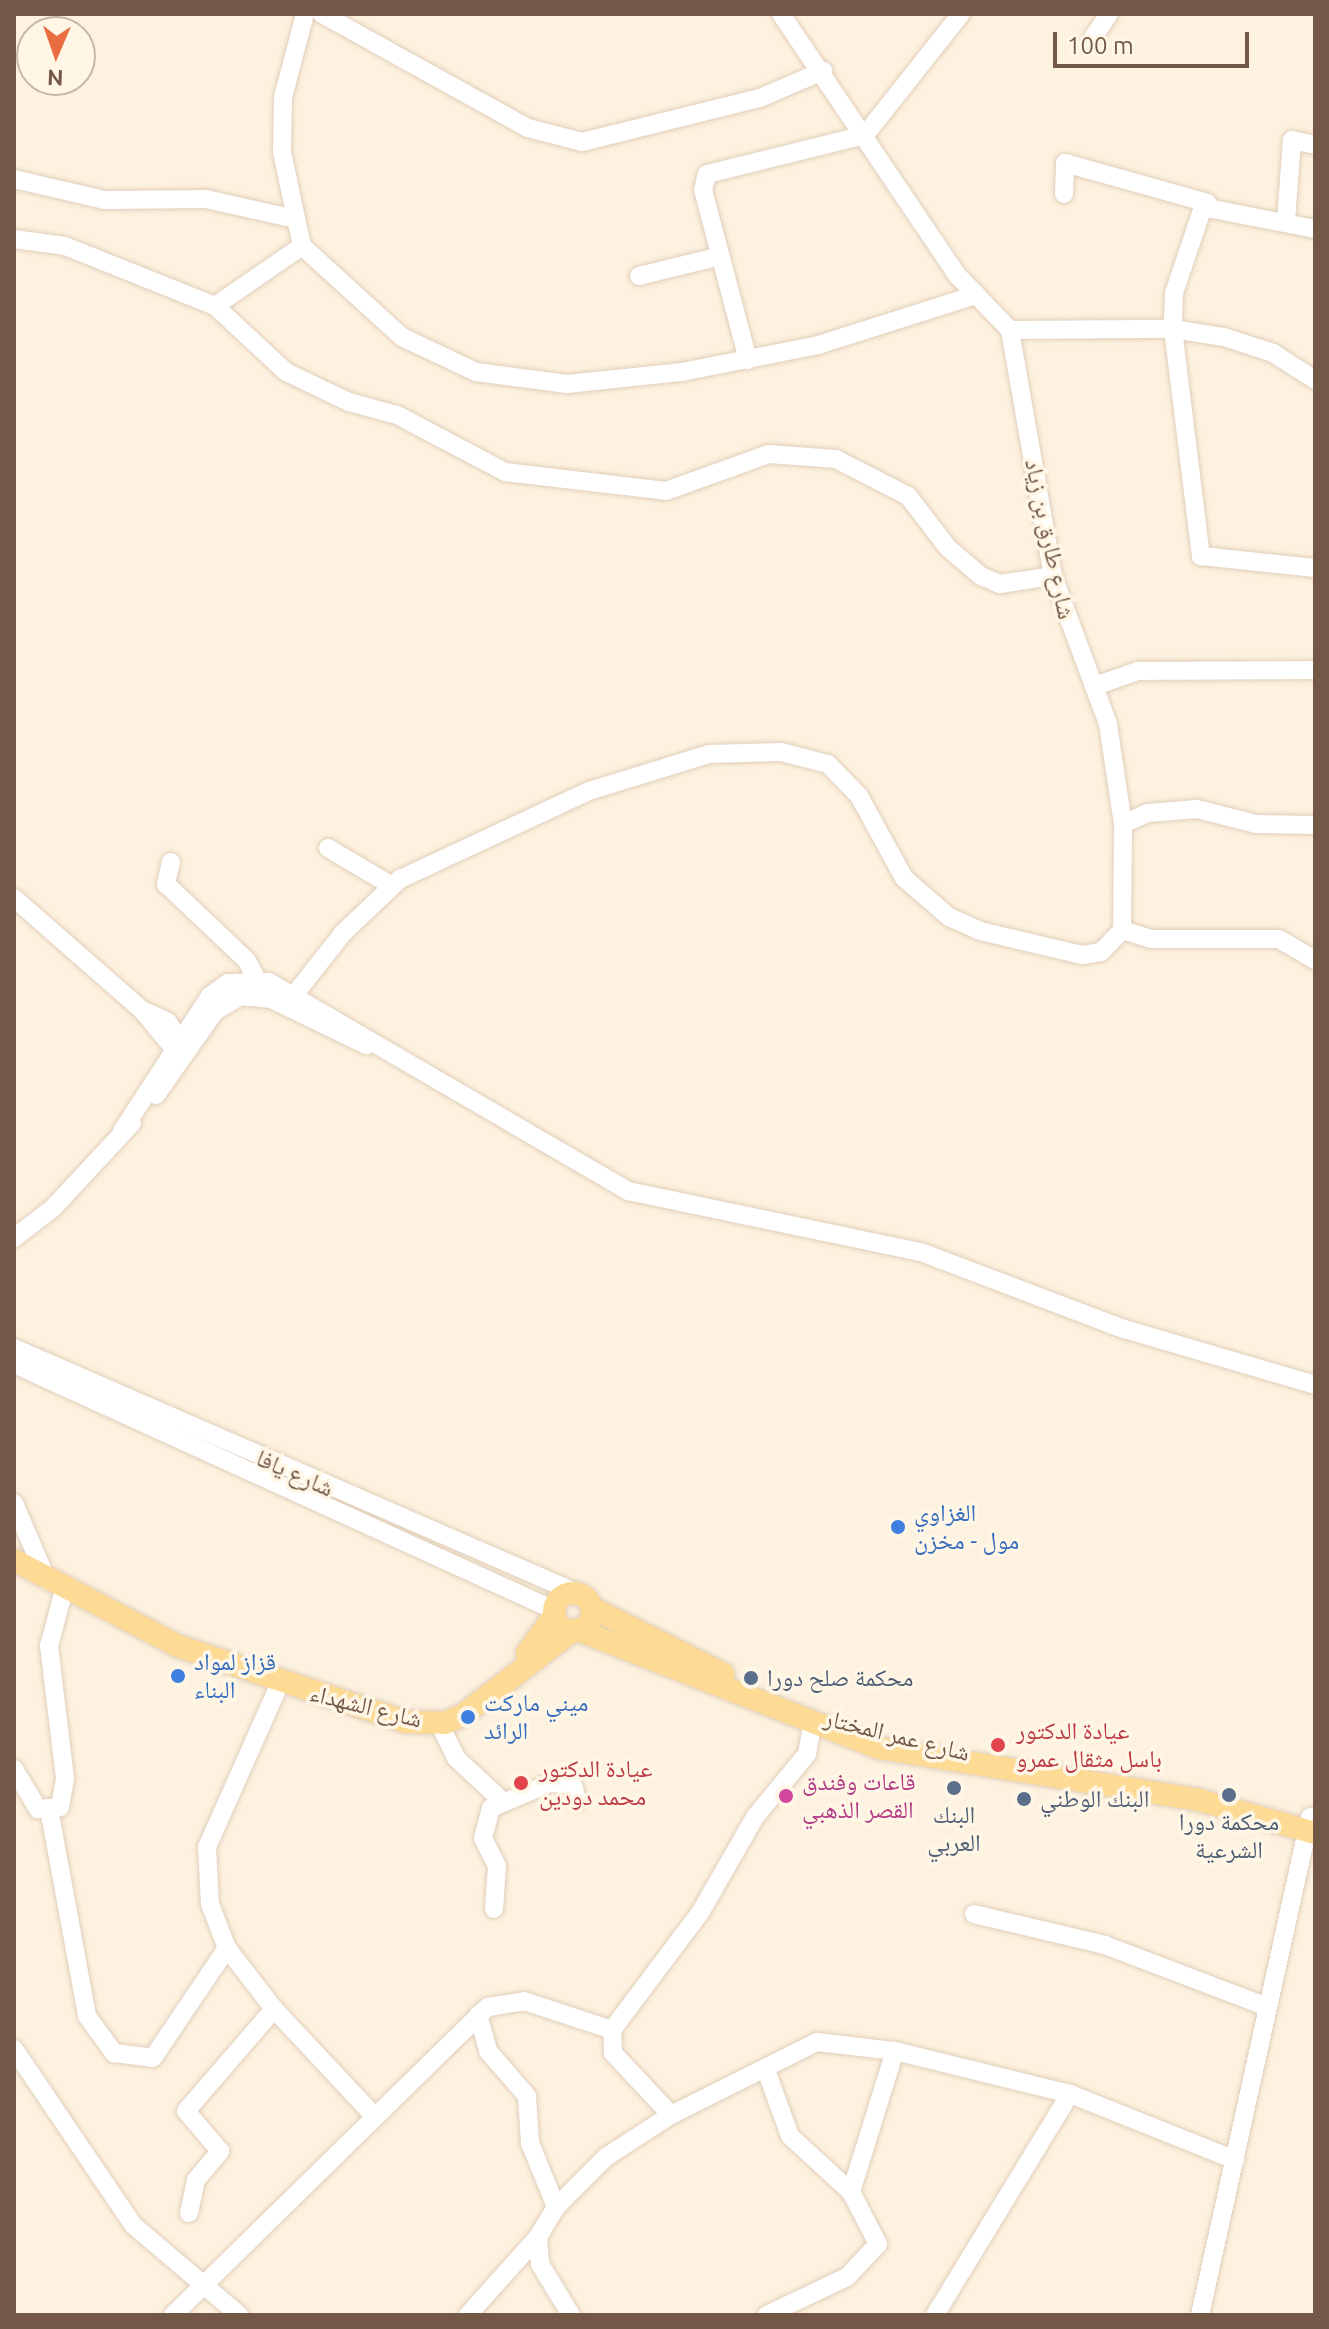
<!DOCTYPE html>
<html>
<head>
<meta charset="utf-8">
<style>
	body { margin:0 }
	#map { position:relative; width:1329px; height:2329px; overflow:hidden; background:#fdf2df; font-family:Ubuntu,"Noto Naskh Arabic",sans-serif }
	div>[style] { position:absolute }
	.roads { filter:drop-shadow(0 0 2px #e1cebb) drop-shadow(0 0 2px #e1cebb) }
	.minor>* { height:18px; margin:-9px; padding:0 9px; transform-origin:9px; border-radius:9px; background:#fff }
	.major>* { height:22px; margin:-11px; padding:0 11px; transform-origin:11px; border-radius:11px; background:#fddb95 }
	.major>.ring { margin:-11px; padding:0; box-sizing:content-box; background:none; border:22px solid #fddb95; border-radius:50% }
	.dots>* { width:22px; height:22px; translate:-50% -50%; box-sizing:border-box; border:4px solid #fff6e6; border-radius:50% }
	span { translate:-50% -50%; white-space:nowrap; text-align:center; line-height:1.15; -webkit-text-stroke:7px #fff6e6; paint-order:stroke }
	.street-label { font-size:24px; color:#735847 }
	.shop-label { font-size:24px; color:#366cbe }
	.left { translate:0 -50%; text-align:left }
	.service-label { font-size:24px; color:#4e5e75 }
	.health-label { font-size:24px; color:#be3a42 }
	.hotel-label { font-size:24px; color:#b23c85 }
	.frame { position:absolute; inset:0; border:16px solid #735847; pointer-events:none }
	.north { position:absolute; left:16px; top:16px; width:80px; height:80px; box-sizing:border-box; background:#fff6e6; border:2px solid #c7b7a6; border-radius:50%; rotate:182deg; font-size:22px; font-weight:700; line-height:32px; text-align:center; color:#735847 }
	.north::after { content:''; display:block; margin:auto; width:28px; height:36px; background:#ea6d41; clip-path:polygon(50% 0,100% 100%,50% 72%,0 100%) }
	.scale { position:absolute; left:1053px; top:32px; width:196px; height:36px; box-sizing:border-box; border:4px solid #735847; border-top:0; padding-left:10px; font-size:24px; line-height:28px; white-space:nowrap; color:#735847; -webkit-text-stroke:6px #fff6e6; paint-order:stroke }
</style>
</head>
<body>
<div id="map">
	<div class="roads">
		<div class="minor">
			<i style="left:305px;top:14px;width:86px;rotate:104.8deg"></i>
			<i style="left:283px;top:97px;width:55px;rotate:91deg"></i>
			<i style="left:282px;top:152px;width:96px;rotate:78deg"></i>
			<i style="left:302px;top:246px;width:135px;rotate:42.3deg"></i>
			<i style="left:402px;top:337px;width:82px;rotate:25.3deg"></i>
			<i style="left:476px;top:372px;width:92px;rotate:7.5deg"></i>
			<i style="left:567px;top:384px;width:116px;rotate:-6deg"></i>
			<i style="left:682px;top:372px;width:139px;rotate:-11.2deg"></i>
			<i style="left:818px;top:345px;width:166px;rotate:-17.6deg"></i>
			<i style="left:322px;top:14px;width:235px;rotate:29deg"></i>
			<i style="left:528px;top:128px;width:56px;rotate:14.5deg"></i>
			<i style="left:582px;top:142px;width:183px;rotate:-13.9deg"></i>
			<i style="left:760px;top:98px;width:69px;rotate:-23.2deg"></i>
			<i style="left:781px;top:14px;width:316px;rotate:56deg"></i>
			<i style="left:958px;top:276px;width:75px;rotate:46.1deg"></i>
			<i style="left:1010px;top:330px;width:250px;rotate:80.1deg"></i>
			<i style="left:1053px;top:576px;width:158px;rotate:69.6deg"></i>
			<i style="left:1108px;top:724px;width:101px;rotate:81.5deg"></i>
			<i style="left:1123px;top:824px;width:106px;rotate:90.5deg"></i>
			<i style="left:1122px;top:930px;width:30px;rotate:17deg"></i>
			<i style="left:1151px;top:939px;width:128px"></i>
			<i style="left:1279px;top:939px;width:42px;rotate:30.3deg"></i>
			<i style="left:1092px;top:39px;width:30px;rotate:-56deg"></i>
			<i style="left:14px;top:179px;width:93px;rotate:13deg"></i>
			<i style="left:105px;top:200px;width:101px;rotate:-0.6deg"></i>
			<i style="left:206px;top:199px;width:87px;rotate:12.6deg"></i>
			<i style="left:1064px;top:194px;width:31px;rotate:-88deg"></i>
			<i style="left:1065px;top:163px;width:148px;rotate:15.6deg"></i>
			<i style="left:1286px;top:221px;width:81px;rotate:-85.8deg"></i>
			<i style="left:1292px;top:140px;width:24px;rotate:12deg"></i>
			<i style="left:1315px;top:229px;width:114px;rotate:-168.9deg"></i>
			<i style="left:1203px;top:207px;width:91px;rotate:108.6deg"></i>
			<i style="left:1174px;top:293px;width:36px;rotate:92deg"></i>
			<i style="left:1173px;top:329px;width:229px;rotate:83deg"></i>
			<i style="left:1201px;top:556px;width:115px;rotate:6deg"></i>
			<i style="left:14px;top:239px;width:51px;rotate:7.8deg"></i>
			<i style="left:65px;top:246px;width:162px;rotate:21.8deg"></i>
			<i style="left:215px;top:306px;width:97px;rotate:42.9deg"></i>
			<i style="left:286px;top:372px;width:70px;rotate:25.5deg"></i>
			<i style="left:349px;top:402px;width:50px;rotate:15.2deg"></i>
			<i style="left:397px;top:415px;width:122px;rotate:27.8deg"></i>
			<i style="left:505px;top:472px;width:162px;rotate:6.7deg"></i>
			<i style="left:666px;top:491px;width:109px;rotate:-19.8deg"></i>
			<i style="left:769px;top:454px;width:67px;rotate:4.3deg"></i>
			<i style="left:836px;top:459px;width:81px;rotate:27.2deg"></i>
			<i style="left:908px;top:496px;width:66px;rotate:52.4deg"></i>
			<i style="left:948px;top:548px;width:43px;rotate:40.3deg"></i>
			<i style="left:981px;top:576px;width:21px;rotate:23deg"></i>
			<i style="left:1000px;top:584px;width:54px;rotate:-8.6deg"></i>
			<i style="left:639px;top:276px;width:84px;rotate:-13.7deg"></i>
			<i style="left:215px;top:306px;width:106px;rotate:-34.6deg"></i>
			<i style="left:1010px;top:330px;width:163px;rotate:-0.4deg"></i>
			<i style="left:1173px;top:329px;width:52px;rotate:8.9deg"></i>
			<i style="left:1224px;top:337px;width:52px;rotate:18.1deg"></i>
			<i style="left:1273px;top:353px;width:50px;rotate:32.7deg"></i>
			<i style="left:748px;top:360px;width:176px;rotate:-104.8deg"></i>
			<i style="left:703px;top:190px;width:16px;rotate:-76deg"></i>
			<i style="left:707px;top:174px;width:163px;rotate:-13.9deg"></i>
			<i style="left:865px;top:135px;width:154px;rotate:-51.6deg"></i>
			<i style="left:1095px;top:686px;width:46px;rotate:-19.2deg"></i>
			<i style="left:1138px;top:671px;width:177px;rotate:-0.3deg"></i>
			<i style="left:1123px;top:824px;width:27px;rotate:-24deg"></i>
			<i style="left:1148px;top:813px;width:49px;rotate:-4.7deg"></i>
			<i style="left:1197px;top:809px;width:61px;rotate:14.3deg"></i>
			<i style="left:1256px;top:824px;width:59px;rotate:1deg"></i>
			<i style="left:328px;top:848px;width:74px;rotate:30.7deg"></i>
			<i style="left:171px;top:862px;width:23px;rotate:103deg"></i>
			<i style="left:166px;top:884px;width:112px;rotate:43.5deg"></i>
			<i style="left:247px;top:961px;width:21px;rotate:62deg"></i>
			<i style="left:14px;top:898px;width:170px;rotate:41.2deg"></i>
			<i style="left:142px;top:1010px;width:50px;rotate:50.6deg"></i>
			<i style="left:174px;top:1049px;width:14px;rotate:4deg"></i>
			<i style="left:188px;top:1050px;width:34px;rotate:-126deg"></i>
			<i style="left:168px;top:1022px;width:29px;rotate:-155deg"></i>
			<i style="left:295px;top:1010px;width:16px;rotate:-90deg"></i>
			<i style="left:295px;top:994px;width:78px;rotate:-51.8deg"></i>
			<i style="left:343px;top:933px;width:79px;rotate:-43.5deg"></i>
			<i style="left:400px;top:879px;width:208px;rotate:-25deg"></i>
			<i style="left:589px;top:791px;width:126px;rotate:-17.1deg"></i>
			<i style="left:709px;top:754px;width:72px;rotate:-1.6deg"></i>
			<i style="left:781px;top:752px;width:49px;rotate:14.3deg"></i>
			<i style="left:828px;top:764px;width:45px;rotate:45.9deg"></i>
			<i style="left:859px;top:796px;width:94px;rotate:61.2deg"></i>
			<i style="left:904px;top:878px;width:60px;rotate:40.9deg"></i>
			<i style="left:949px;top:917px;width:34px;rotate:24deg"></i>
			<i style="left:980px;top:931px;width:105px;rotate:13.2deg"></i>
			<i style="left:1082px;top:955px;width:19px;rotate:-9deg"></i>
			<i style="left:1101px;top:952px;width:30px;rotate:-46deg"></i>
			<i style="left:156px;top:1095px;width:103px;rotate:-54.9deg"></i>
			<i style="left:215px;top:1011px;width:30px;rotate:-30deg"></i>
			<i style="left:241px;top:996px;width:30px;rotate:6deg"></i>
			<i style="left:271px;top:999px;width:106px;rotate:25.8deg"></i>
			<i style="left:122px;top:1131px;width:161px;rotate:-56.9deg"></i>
			<i style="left:210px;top:996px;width:22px;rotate:-36deg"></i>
			<i style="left:228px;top:983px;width:41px;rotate:-1.4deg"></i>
			<i style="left:269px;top:982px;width:415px;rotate:30.2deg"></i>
			<i style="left:628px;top:1191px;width:299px;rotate:11.8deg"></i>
			<i style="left:921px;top:1252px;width:217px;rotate:20.8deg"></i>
			<i style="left:1124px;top:1329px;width:199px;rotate:16.3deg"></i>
			<i style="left:14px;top:1238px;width:49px;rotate:-37.6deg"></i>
			<i style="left:53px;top:1208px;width:116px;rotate:-47.1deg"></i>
			<i style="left:14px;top:1348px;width:614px;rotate:23.52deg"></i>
			<i style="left:14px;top:1364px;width:593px;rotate:24.49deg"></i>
			<i style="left:14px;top:1503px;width:84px;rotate:66.8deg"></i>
			<i style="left:439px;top:1723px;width:39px;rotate:64deg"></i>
			<i style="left:456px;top:1758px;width:60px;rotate:43deg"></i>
			<i style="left:14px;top:1769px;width:47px;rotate:59deg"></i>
			<i style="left:38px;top:1809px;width:22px;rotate:-5deg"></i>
			<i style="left:60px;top:1807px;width:29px;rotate:-80deg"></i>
			<i style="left:65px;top:1778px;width:133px;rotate:-96.9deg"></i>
			<i style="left:49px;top:1646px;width:58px;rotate:-75deg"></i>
			<i style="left:50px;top:1814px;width:205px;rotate:79.6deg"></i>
			<i style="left:87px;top:2016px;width:46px;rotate:53.9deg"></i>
			<i style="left:114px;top:2053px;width:39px;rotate:7deg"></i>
			<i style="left:153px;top:2058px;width:133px;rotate:-56.1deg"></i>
			<i style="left:227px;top:1948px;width:47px;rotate:-111.1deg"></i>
			<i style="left:210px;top:1904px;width:57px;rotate:-93deg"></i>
			<i style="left:207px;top:1847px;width:180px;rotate:-66deg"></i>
			<i style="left:494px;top:1909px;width:43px;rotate:-86deg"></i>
			<i style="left:497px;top:1866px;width:31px;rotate:-117deg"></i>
			<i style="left:483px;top:1838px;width:31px;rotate:-75deg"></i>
			<i style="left:491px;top:1808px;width:64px;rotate:-23deg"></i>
			<i style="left:550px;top:1783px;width:23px;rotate:5deg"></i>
			<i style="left:573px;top:1785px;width:16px;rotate:75deg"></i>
			<i style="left:974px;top:1914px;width:135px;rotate:13.3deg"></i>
			<i style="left:1105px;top:1945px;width:173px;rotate:20.9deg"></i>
			<i style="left:274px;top:2009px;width:146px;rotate:46.9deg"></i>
			<i style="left:478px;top:2015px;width:37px;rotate:74deg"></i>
			<i style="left:488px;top:2051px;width:60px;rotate:49.1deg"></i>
			<i style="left:527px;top:2096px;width:47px;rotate:86.3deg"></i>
			<i style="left:530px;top:2143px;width:69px;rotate:67.9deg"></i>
			<i style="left:14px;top:2049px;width:212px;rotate:55.9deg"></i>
			<i style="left:133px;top:2225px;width:139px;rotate:40.3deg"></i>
			<i style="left:766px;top:2070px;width:70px;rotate:70deg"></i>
			<i style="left:790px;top:2136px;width:83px;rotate:42.6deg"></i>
			<i style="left:851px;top:2192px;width:59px;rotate:62.6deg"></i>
			<i style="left:878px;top:2244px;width:45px;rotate:133.2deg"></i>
			<i style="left:847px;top:2277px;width:89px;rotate:154.6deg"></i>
			<i style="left:671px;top:2115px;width:85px;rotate:-133.1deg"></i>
			<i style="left:613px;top:2053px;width:23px;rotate:-92deg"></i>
			<i style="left:612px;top:2030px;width:146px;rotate:-53.1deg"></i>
			<i style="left:700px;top:1913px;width:111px;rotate:-60.2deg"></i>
			<i style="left:755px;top:1817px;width:82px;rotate:-50.5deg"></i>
			<i style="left:807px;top:1754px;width:28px;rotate:-80deg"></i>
			<i style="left:851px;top:2192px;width:148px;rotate:-72.7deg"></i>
			<i style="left:189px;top:2213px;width:34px;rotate:-78deg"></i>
			<i style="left:196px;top:2180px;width:38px;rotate:-50deg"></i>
			<i style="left:220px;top:2151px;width:52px;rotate:-130.4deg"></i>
			<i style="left:186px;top:2111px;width:135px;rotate:-49.2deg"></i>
			<i style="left:274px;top:2009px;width:77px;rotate:-127.6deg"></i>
			<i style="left:173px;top:2315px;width:441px;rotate:-44.4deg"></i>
			<i style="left:488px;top:2007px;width:36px;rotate:-9deg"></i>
			<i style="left:524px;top:2001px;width:93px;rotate:18.2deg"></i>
			<i style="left:468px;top:2315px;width:105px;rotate:-48.1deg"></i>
			<i style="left:571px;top:2315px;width:60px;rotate:-121.3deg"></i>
			<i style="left:540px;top:2264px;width:27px;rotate:-94deg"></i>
			<i style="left:538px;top:2237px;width:35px;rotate:-59deg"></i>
			<i style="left:556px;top:2207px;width:71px;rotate:-45deg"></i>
			<i style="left:606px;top:2157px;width:77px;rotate:-32.9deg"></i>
			<i style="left:671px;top:2115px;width:163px;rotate:-26.6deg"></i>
			<i style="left:817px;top:2042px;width:79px;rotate:6.6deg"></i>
			<i style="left:895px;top:2051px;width:180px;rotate:13.8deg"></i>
			<i style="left:935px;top:2315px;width:259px;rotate:-58.6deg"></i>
			<i style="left:1070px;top:2094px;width:178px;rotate:21.8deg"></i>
			<i style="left:1200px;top:2315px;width:510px;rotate:-77.54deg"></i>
		</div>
		<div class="major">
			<i style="left:14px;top:1560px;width:185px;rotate:27.7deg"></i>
			<i style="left:178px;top:1646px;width:240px;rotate:18.4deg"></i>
			<i style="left:406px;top:1722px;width:39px;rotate:1deg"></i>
			<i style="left:445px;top:1723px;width:20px;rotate:-24deg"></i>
			<i style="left:463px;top:1715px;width:138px;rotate:-37.6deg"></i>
			<i class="ring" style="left:554px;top:1593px;width:16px;height:16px"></i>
			<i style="left:592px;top:1608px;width:147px;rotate:26.7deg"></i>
			<i style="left:578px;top:1630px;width:323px;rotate:21.4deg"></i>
			<i style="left:879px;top:1748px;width:324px;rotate:9.2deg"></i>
			<i style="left:1199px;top:1800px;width:121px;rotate:15.9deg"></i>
			<i style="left:527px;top:1653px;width:46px;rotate:-53.9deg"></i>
		</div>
	</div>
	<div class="dots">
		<i style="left:898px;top:1527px;background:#3f7fe0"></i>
		<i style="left:178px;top:1676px;background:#3f7fe0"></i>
		<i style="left:751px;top:1678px;background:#5c6f8a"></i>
		<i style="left:468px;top:1717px;background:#3f7fe0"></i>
		<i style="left:998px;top:1745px;background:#e0444e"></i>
		<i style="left:521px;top:1783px;background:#e0444e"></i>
		<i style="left:954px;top:1788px;background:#5c6f8a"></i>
		<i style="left:1229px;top:1795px;background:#5c6f8a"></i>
		<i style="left:786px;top:1796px;background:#d1479c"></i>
		<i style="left:1024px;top:1799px;background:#5c6f8a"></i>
	</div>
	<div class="street-label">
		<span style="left:1050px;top:539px;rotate:78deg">شارع طارق بن زياد</span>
		<span style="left:295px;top:1473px;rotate:24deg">شارع يافا</span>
		<span style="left:366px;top:1706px;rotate:14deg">شارع الشهداء</span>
		<span style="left:897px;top:1735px;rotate:14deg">شارع عمر المختار</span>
	</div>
	<div class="shop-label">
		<span class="left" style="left:914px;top:1527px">الغزاوي<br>مول - مخزن</span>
		<span class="left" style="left:194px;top:1676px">قزاز لمواد<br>البناء</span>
		<span class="left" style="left:484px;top:1717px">ميني ماركت<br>الرائد</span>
	</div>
	<div class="service-label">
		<span class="left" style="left:767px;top:1678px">محكمة صلح دورا</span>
		<span class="left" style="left:1040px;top:1799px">البنك الوطني</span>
		<span style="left:954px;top:1829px">البنك<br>العربي</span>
		<span style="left:1229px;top:1836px">محكمة دورا<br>الشرعية</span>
	</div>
	<div class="health-label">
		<span class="left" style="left:1016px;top:1745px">عيادة الدكتور<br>باسل مثقال عمرو</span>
		<span class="left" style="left:539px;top:1783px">عيادة الدكتور<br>محمد دودين</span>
	</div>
	<div class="hotel-label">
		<span class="left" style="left:802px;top:1796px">قاعات وفندق<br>القصر الذهبي</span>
	</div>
	<div class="frame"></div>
	<div class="north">N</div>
	<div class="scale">100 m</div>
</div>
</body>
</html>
